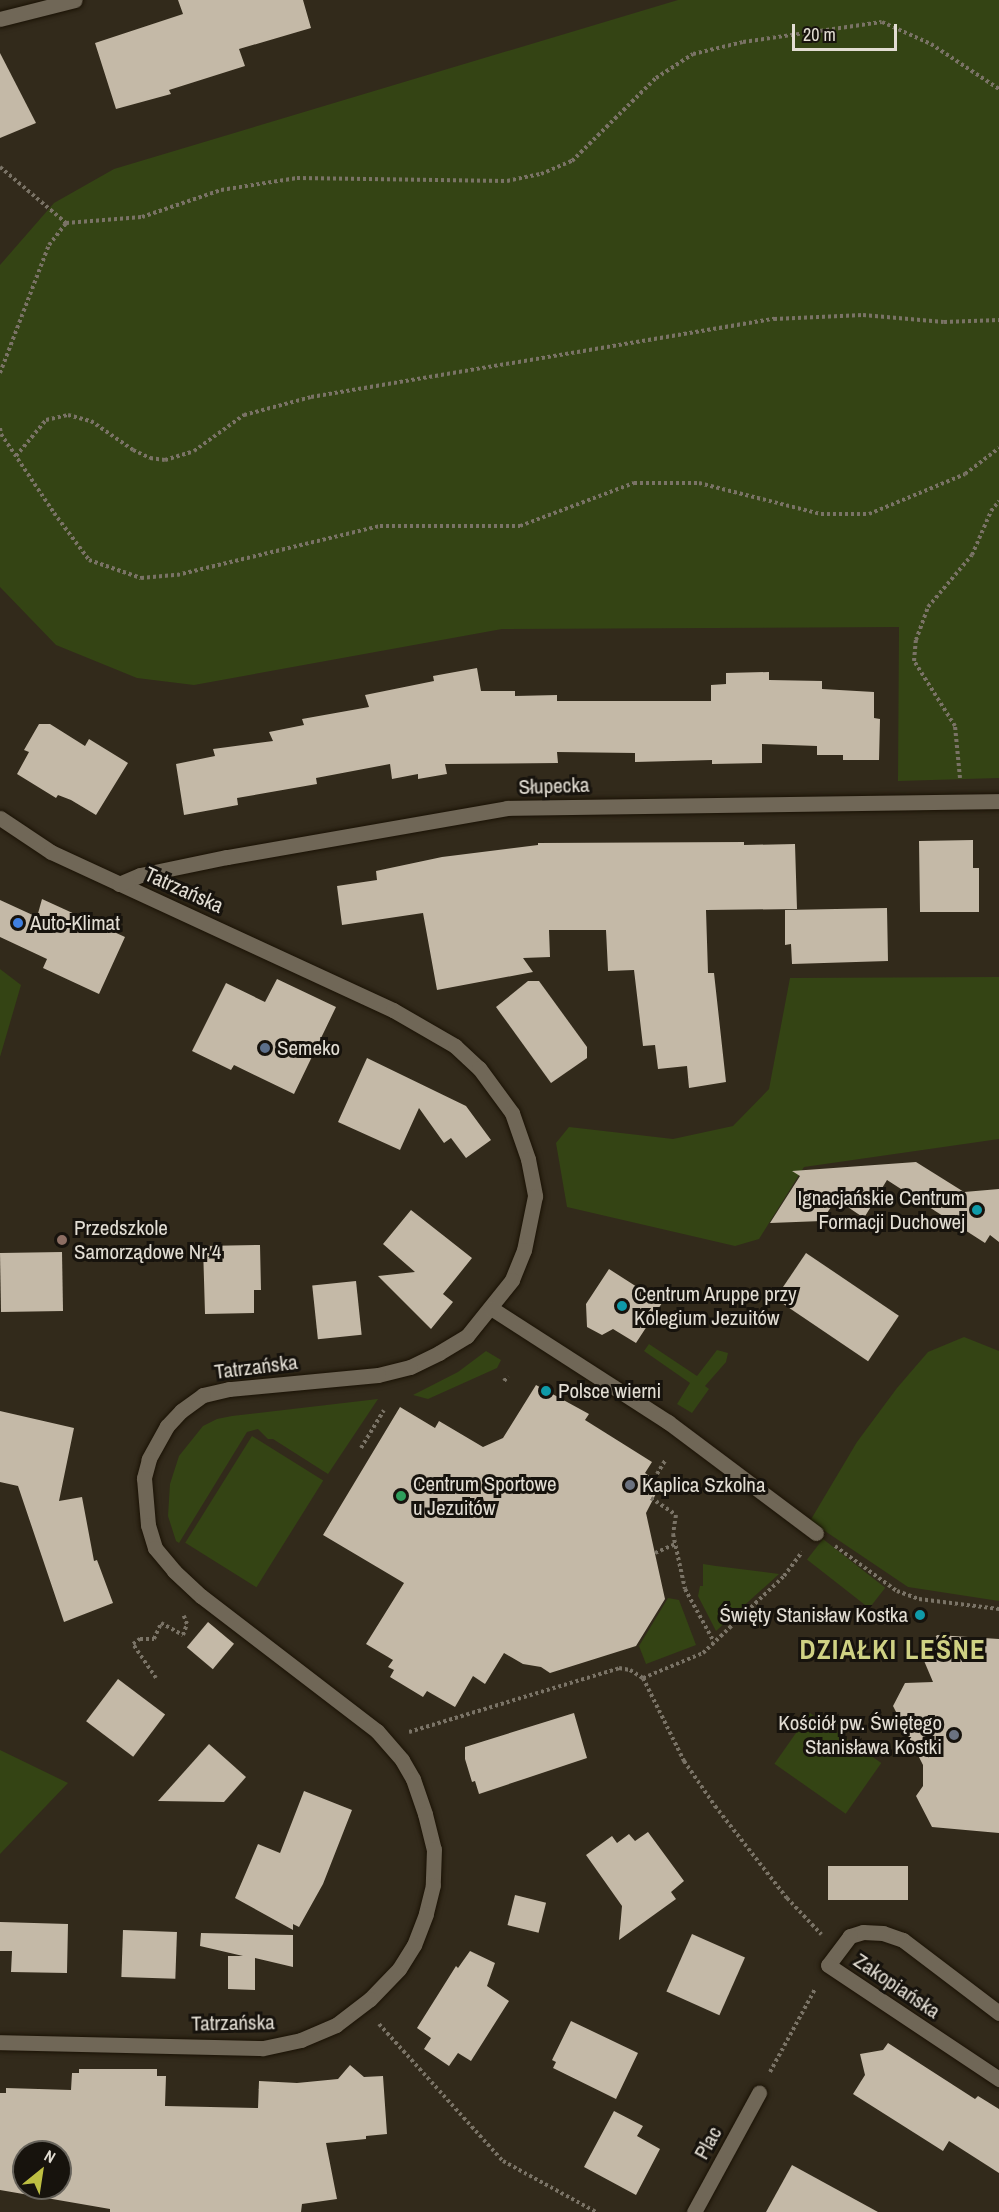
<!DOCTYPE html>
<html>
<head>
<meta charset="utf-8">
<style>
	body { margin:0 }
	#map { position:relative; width:999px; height:2212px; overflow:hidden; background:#322a1b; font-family:"Archivo Narrow",sans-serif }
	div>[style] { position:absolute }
	.green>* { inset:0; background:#344414; transform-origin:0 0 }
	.building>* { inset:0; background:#c4b9a7; transform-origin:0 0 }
	.path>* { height:4px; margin-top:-2px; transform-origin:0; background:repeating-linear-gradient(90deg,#7a7366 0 3px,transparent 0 6px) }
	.roads { filter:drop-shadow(0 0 2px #1a1205) drop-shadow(0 0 2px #1a1205) }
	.minor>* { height:15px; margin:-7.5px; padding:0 7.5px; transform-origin:7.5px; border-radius:7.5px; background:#706757 }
	.dots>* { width:16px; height:16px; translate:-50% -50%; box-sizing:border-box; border:3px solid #17130d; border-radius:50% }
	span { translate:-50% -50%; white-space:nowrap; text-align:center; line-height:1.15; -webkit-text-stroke:6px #17130d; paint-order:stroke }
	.street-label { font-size:21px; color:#e2ddd3 }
	.poi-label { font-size:21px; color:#e2ddd3 }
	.left { translate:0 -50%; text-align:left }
	.right { translate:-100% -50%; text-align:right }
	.district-label { font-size:27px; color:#cfd183; font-weight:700; letter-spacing:1.5px }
	.north { position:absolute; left:12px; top:2140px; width:60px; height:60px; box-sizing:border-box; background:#17130d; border:2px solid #68645c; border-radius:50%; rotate:30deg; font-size:16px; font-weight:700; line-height:24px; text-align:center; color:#e2ddd3 }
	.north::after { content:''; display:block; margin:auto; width:21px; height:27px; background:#bebf42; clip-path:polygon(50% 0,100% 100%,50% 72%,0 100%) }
	.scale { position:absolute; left:792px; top:24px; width:105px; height:27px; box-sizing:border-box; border:3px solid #e2ddd3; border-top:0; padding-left:8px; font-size:18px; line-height:21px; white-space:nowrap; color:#e2ddd3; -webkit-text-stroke:4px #17130d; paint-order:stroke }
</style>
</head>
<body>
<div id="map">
	<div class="green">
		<i style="clip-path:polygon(678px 0,999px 0,999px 778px,898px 781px,899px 627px,502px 629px,194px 685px,137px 678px,56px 645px,0 587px,0 265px,54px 203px,114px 169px)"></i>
		<i style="clip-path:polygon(0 969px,21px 985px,0 1057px)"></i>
		<i style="clip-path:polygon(999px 977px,999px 1139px,804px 1167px,759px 1239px,735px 1246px,567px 1207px,556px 1143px,569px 1127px,673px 1139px,733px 1126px,769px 1089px,790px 978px)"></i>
		<i style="clip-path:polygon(964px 1337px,999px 1351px,999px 1601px,908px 1587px,810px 1521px,857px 1442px,897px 1388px,928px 1352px)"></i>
		<i style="clip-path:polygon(649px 1344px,697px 1376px,717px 1350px,728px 1353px,726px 1362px,705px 1386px,709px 1389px,692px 1413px,677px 1404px,690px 1383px,644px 1351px)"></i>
		<i style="clip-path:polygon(486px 1351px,501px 1360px,497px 1368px,428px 1399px,413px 1395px,458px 1372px)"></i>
		<i style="clip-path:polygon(378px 1399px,328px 1474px,273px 1439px,268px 1439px,258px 1429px,247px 1432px,179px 1543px,176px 1541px,168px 1516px,170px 1484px,179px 1456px,203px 1426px,217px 1419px,232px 1416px)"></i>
		<i style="left:252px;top:1436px;width:84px;height:126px;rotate:32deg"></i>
		<i style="left:823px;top:1539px;width:79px;height:26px;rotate:38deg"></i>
		<i style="clip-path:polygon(703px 1564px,716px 1566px,779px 1574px,716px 1631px,698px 1596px,700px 1586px,703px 1586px)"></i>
		<i style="clip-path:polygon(668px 1598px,679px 1600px,696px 1645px,646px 1664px,639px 1646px)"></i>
		<i style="left:810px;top:1713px;width:87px;height:62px;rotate:35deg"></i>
		<i style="clip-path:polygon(0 1750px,68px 1783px,0 1854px)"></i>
	</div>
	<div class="building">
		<i style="clip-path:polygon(178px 0,303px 0,311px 28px,239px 49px,245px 66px,169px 90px,171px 94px,116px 109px,95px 43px,183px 14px)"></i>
		<i style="clip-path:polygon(0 53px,36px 123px,0 138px)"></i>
		<i style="clip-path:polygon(477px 668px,481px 691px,515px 691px,515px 696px,557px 695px,557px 701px,711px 701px,711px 685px,726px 684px,726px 673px,769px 672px,769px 680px,822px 681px,822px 689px,874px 692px,874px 718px,880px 719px,879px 760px,843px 760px,843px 755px,817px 755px,817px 746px,762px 744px,762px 763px,712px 764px,712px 760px,635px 762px,635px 753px,557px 752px,558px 763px,445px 764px,447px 774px,418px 779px,418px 774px,392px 779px,390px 764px,316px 778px,317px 784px,237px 798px,238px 805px,184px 815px,176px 764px,215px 756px,213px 749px,273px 741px,269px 732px,304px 725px,302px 719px,369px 707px,365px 695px,434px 681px,433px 676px)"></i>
		<i style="clip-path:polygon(39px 724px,50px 724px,85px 746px,89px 739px,128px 763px,96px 815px,71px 800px,58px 795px,56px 798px,17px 774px,29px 752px,24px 750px)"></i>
		<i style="clip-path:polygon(973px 840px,973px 868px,979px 868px,979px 912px,920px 912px,919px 841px)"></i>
		<i style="clip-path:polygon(744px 842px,744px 845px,795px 844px,797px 909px,706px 910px,708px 973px,714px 973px,726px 1082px,689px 1088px,687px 1066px,658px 1069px,655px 1045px,643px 1046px,634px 970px,608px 971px,606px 930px,549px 930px,550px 957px,523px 958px,533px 972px,437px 990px,423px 913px,342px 925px,337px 886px,377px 880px,376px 871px,442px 857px,538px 845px,538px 843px)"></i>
		<i style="clip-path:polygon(42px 899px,125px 937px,99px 994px,43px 968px,47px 959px,0 937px,0 900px,37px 917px)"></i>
		<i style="clip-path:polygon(887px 908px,888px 961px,792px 964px,791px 944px,785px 945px,785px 910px)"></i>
		<i style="clip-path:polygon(277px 979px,336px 1007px,294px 1094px,234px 1065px,231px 1070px,192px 1051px,226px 983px,265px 1002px)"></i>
		<i style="clip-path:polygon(528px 981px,539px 981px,587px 1047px,587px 1058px,551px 1083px,496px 1007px)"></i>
		<i style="clip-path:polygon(367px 1058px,466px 1106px,491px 1140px,466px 1158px,451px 1138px,444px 1143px,419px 1108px,400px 1150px,338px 1122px)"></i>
		<i style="clip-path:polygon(916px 1162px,964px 1192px,999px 1189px,999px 1242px,990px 1235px,985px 1243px,887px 1180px,864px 1218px,836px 1199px,822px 1221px,770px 1223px,800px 1176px,792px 1171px)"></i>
		<i style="clip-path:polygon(411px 1210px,472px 1258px,443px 1294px,453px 1302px,431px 1329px,378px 1276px,415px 1272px,383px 1244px)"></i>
		<i style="clip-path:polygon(260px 1245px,261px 1290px,254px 1290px,254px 1313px,205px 1314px,203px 1246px)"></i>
		<i style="left:62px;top:1252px;width:59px;height:62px;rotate:89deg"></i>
		<i style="left:806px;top:1253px;width:112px;height:55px;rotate:34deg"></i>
		<i style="clip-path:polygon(609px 1269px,662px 1303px,636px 1343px,613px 1329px,602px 1335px,587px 1327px,586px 1304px)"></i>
		<i style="left:356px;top:1281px;width:54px;height:44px;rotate:84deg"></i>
		<i style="clip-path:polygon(536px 1385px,589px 1414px,585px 1420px,652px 1462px,645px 1473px,661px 1484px,646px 1513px,665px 1599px,636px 1646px,550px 1673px,541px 1667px,523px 1664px,504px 1653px,485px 1684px,473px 1676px,455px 1707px,427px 1691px,423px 1697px,390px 1677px,394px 1670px,388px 1667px,393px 1660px,366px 1644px,404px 1583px,323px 1535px,400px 1407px,435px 1428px,439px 1421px,483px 1447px,503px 1438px)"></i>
		<i style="clip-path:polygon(0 1411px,74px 1428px,59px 1501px,82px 1497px,94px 1561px,97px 1560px,113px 1603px,64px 1622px,18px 1486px,0 1482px)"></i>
		<i style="left:208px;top:1622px;width:34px;height:33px;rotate:40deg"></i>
		<i style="clip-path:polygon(937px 1635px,999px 1639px,999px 1833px,932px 1827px,916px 1796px,923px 1786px,923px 1765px,893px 1706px,905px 1683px,933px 1682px,922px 1656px)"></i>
		<i style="left:118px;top:1679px;width:59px;height:53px;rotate:37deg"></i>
		<i style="clip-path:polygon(574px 1713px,587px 1758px,479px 1794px,475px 1781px,472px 1782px,465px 1759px,465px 1747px)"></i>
		<i style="clip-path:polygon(209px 1744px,246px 1777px,224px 1802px,158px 1801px)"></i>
		<i style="clip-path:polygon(304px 1791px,352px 1810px,323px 1884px,299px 1927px,293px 1924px,293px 1930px,235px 1898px,258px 1844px,280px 1853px)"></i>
		<i style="clip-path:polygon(648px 1832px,684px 1881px,671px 1892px,676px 1899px,619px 1940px,622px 1906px,586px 1855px,612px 1836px,617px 1843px,629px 1834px,635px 1841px)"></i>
		<i style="left:828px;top:1866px;width:80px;height:34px"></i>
		<i style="left:515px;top:1895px;width:32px;height:31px;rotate:14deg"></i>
		<i style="clip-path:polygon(0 1922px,68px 1924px,67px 1973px,11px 1972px,12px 1951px,0 1951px)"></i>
		<i style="left:123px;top:1930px;width:54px;height:47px;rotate:2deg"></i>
		<i style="clip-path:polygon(201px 1933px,293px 1935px,293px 1967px,255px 1958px,255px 1990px,228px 1989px,228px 1956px,243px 1956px,200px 1946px)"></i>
		<i style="left:692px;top:1934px;width:58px;height:63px;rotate:24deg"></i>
		<i style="clip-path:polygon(470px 1951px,495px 1963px,487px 1986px,509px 2001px,471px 2061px,458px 2053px,449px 2066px,424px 2049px,431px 2038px,417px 2028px,456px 1966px,458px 1968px)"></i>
		<i style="clip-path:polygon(571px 2021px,638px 2053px,616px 2099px,553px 2068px,556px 2062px,552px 2060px)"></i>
		<i style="clip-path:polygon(888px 2043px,975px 2099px,978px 2096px,999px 2109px,999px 2173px,949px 2141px,943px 2151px,853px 2094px,865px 2075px,860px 2054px,883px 2050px)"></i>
		<i style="clip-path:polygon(evenodd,350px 2065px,364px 2077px,383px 2076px,387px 2134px,366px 2136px,366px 2139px,326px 2143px,337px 2199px,302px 2204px,301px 2212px,110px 2212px,110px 2209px,0 2190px,0 2093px,6px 2093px,6px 2088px,71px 2090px,72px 2073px,79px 2073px,79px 2069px,157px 2069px,157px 2076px,166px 2076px,165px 2106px,258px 2108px,259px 2081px,297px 2083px,338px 2079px,350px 2065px,24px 2152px,60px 2152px,60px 2188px,24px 2188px,24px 2152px)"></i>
		<i style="clip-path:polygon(614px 2111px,643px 2126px,637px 2136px,660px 2149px,636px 2195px,584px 2167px)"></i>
		<i style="clip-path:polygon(792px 2165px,878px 2212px,766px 2212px)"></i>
	</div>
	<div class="path">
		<i style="left:0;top:167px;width:87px;rotate:40.3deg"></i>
		<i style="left:0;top:373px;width:137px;rotate:-69.1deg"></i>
		<i style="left:49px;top:245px;width:28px;rotate:-52deg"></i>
		<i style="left:66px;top:223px;width:76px;rotate:-4.5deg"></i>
		<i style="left:142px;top:217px;width:83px;rotate:-18.9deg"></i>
		<i style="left:221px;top:190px;width:77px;rotate:-9deg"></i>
		<i style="left:297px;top:178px;width:210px;rotate:0.8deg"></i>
		<i style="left:507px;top:181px;width:35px;rotate:-12deg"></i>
		<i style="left:541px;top:174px;width:34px;rotate:-23deg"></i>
		<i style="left:572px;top:161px;width:118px;rotate:-44.7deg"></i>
		<i style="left:656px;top:78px;width:44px;rotate:-33deg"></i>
		<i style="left:693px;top:54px;width:51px;rotate:-13.5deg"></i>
		<i style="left:743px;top:42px;width:140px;rotate:-8.2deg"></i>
		<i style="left:882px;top:22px;width:54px;rotate:24.2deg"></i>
		<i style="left:931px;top:44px;width:82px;rotate:33.5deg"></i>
		<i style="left:0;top:428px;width:6px;rotate:81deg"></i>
		<i style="left:1px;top:434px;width:95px;rotate:56.1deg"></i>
		<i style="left:54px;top:513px;width:59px;rotate:53.3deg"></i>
		<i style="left:89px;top:560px;width:55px;rotate:19.1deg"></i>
		<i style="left:141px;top:578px;width:36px;rotate:-5deg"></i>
		<i style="left:177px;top:575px;width:209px;rotate:-13.6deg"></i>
		<i style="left:380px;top:526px;width:140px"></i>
		<i style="left:520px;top:526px;width:122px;rotate:-20.7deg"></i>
		<i style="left:634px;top:483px;width:65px"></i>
		<i style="left:699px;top:483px;width:126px;rotate:14.3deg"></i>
		<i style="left:821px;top:514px;width:48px"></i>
		<i style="left:869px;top:514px;width:104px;rotate:-22.6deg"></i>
		<i style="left:965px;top:474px;width:43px;rotate:-37.4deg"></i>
		<i style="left:16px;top:456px;width:47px;rotate:-50.2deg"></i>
		<i style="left:46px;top:420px;width:23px;rotate:-13deg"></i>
		<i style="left:68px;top:415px;width:24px;rotate:15deg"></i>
		<i style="left:91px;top:421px;width:51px;rotate:34.6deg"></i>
		<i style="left:133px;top:450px;width:19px;rotate:25deg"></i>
		<i style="left:150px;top:458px;width:15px;rotate:8deg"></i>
		<i style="left:165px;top:460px;width:30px;rotate:-17deg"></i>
		<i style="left:194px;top:451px;width:62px;rotate:-35.8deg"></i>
		<i style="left:244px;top:415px;width:69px;rotate:-15deg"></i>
		<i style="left:311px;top:397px;width:470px;rotate:-9.6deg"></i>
		<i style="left:774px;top:319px;width:89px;rotate:-2.6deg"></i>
		<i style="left:863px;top:315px;width:81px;rotate:4.9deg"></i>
		<i style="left:944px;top:322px;width:55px;rotate:-2.1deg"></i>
		<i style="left:960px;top:778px;width:52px;rotate:-95.5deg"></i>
		<i style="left:955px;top:726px;width:77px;rotate:-122.2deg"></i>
		<i style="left:914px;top:661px;width:21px;rotate:-85deg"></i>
		<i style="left:916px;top:640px;width:35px;rotate:-70deg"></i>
		<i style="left:928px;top:607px;width:68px;rotate:-49.8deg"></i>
		<i style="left:972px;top:555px;width:48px;rotate:-66.6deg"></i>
		<i style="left:991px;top:511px;width:13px;rotate:-51deg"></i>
		<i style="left:504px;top:1381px;width:6px;rotate:-51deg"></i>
		<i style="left:361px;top:1448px;width:44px;rotate:-58.8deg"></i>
		<i style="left:657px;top:1474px;width:17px;rotate:-59deg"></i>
		<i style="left:651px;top:1498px;width:30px;rotate:34deg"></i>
		<i style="left:676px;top:1515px;width:19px;rotate:99deg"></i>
		<i style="left:673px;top:1534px;width:56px;rotate:77.7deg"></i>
		<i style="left:685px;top:1589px;width:60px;rotate:61.3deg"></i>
		<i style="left:835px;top:1546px;width:77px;rotate:36deg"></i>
		<i style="left:897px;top:1591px;width:23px;rotate:20deg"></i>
		<i style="left:919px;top:1599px;width:81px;rotate:7.1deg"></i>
		<i style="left:655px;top:1553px;width:22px;rotate:-24deg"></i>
		<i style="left:156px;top:1678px;width:41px;rotate:-124.1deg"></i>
		<i style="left:133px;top:1644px;width:9px;rotate:-36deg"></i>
		<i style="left:140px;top:1639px;width:14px"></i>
		<i style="left:154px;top:1639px;width:17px;rotate:-66deg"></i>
		<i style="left:161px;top:1623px;width:25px;rotate:29deg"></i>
		<i style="left:183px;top:1635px;width:12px;rotate:-70deg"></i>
		<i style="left:187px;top:1624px;width:9px;rotate:-111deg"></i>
		<i style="left:643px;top:1678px;width:65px;rotate:-22.6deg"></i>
		<i style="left:703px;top:1653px;width:112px;rotate:-43.5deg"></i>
		<i style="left:784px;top:1576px;width:30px;rotate:-53deg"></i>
		<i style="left:409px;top:1732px;width:220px;rotate:-16.9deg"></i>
		<i style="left:619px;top:1668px;width:11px;rotate:10deg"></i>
		<i style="left:630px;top:1670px;width:15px;rotate:32deg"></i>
		<i style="left:643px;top:1678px;width:93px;rotate:63.7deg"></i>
		<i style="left:684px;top:1761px;width:55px;rotate:55.4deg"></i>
		<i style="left:715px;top:1806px;width:117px;rotate:52deg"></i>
		<i style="left:787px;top:1898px;width:50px;rotate:46.6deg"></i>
		<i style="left:379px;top:2024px;width:185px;rotate:47.9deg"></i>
		<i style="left:503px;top:2161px;width:106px;rotate:28.7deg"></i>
		<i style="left:770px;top:2072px;width:94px;rotate:-61.5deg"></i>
	</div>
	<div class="roads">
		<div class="minor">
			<i style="left:0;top:19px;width:77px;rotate:-14.2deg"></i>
			<i style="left:0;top:818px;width:61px;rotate:33.7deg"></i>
			<i style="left:51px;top:852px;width:377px;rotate:24.8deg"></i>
			<i style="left:393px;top:1010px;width:72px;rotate:30.1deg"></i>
			<i style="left:455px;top:1046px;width:33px;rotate:43deg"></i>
			<i style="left:479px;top:1068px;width:56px;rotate:53.7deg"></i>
			<i style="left:512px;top:1113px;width:49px;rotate:70.8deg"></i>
			<i style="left:528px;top:1159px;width:38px;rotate:79deg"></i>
			<i style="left:535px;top:1196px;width:55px;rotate:101.5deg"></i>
			<i style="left:524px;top:1250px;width:32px;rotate:112deg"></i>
			<i style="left:512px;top:1280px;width:72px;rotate:128.8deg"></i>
			<i style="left:467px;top:1336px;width:33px;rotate:149deg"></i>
			<i style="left:439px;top:1353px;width:32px;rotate:154deg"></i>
			<i style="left:410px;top:1367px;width:33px;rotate:166deg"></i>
			<i style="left:378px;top:1375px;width:150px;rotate:174.6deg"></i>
			<i style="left:229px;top:1389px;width:27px;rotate:167deg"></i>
			<i style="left:203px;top:1395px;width:27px;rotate:144deg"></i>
			<i style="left:181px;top:1411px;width:21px;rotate:133deg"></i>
			<i style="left:167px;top:1426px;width:38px;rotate:119deg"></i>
			<i style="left:149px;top:1459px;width:20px;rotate:105deg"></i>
			<i style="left:144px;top:1478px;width:47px;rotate:85.1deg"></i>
			<i style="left:148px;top:1525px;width:24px;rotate:73deg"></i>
			<i style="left:155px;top:1548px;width:30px;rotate:50deg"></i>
			<i style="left:174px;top:1571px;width:37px;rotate:43deg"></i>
			<i style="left:201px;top:1596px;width:222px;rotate:37.5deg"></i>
			<i style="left:377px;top:1731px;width:38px;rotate:49deg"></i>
			<i style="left:402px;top:1760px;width:22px;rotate:60deg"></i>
			<i style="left:413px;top:1779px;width:37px;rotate:71deg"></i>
			<i style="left:425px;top:1814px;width:36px;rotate:76deg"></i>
			<i style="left:434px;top:1849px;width:36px;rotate:92deg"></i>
			<i style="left:433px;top:1885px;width:30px;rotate:104deg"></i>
			<i style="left:426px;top:1914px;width:33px;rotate:111deg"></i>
			<i style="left:414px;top:1945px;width:28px;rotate:122deg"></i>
			<i style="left:399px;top:1969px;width:42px;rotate:134deg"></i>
			<i style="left:370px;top:1999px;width:43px;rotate:142.6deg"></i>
			<i style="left:336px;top:2025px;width:38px;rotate:157deg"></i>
			<i style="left:301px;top:2040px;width:40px;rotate:168deg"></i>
			<i style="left:262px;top:2048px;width:262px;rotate:-178.7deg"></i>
			<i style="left:119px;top:884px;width:23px;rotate:-23deg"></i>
			<i style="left:140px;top:875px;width:89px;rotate:-11.7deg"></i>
			<i style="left:227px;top:857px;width:284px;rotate:-9.9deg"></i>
			<i style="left:507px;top:808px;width:492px;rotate:-0.8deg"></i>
			<i style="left:491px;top:1308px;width:211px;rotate:32.8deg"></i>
			<i style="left:668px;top:1422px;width:185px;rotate:36.9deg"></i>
			<i style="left:999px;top:2013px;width:121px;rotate:-142.8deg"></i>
			<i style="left:903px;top:1940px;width:21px;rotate:-161deg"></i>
			<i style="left:883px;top:1933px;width:20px;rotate:-177deg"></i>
			<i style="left:863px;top:1932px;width:14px;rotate:163deg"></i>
			<i style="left:850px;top:1936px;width:36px;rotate:127deg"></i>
			<i style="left:828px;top:1965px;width:206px;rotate:33.7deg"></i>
			<i style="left:694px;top:2212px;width:136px;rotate:-61.4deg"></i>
		</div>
	</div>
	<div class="dots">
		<i style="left:18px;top:923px;background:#3f7fe0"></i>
		<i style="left:265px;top:1048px;background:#5c6f8a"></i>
		<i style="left:977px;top:1210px;background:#0f9aa8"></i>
		<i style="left:62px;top:1240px;background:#8d6e63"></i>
		<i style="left:622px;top:1306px;background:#0f9aa8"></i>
		<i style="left:546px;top:1391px;background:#0f9aa8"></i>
		<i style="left:630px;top:1485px;background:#6b7280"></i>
		<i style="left:401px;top:1496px;background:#2e9e5b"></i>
		<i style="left:920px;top:1615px;background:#0f9aa8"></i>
		<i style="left:954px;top:1735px;background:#6b7280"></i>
	</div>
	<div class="street-label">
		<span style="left:554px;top:786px;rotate:-2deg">Słupecka</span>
		<span style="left:184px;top:890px;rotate:24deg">Tatrzańska</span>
		<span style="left:256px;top:1367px;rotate:-7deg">Tatrzańska</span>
		<span style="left:897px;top:1986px;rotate:34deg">Zakopiańska</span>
		<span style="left:233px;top:2023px;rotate:-1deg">Tatrzańska</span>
		<span style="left:708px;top:2143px;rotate:-61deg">Plac</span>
	</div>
	<div class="poi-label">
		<span class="left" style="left:30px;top:923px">Auto-Klimat</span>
		<span class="left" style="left:277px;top:1048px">Semeko</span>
		<span class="right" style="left:965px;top:1210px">Ignacjańskie Centrum<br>Formacji Duchowej</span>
		<span class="left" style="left:74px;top:1240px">Przedszkole<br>Samorządowe Nr 4</span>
		<span class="left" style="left:634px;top:1306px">Centrum Aruppe przy<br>Kolegium Jezuitów</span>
		<span class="left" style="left:558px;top:1391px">Polsce wierni</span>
		<span class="left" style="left:413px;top:1496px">Centrum Sportowe<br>u Jezuitów</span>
		<span class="left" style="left:642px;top:1485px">Kaplica Szkolna</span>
		<span class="right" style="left:908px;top:1615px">Święty Stanisław Kostka</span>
		<span class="right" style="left:942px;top:1735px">Kościół pw. Świętego<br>Stanisława Kostki</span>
	</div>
	<div class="district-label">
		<span style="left:893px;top:1650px">DZIAŁKI LEŚNE</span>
	</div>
	<div class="north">N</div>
	<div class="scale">20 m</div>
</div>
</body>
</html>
